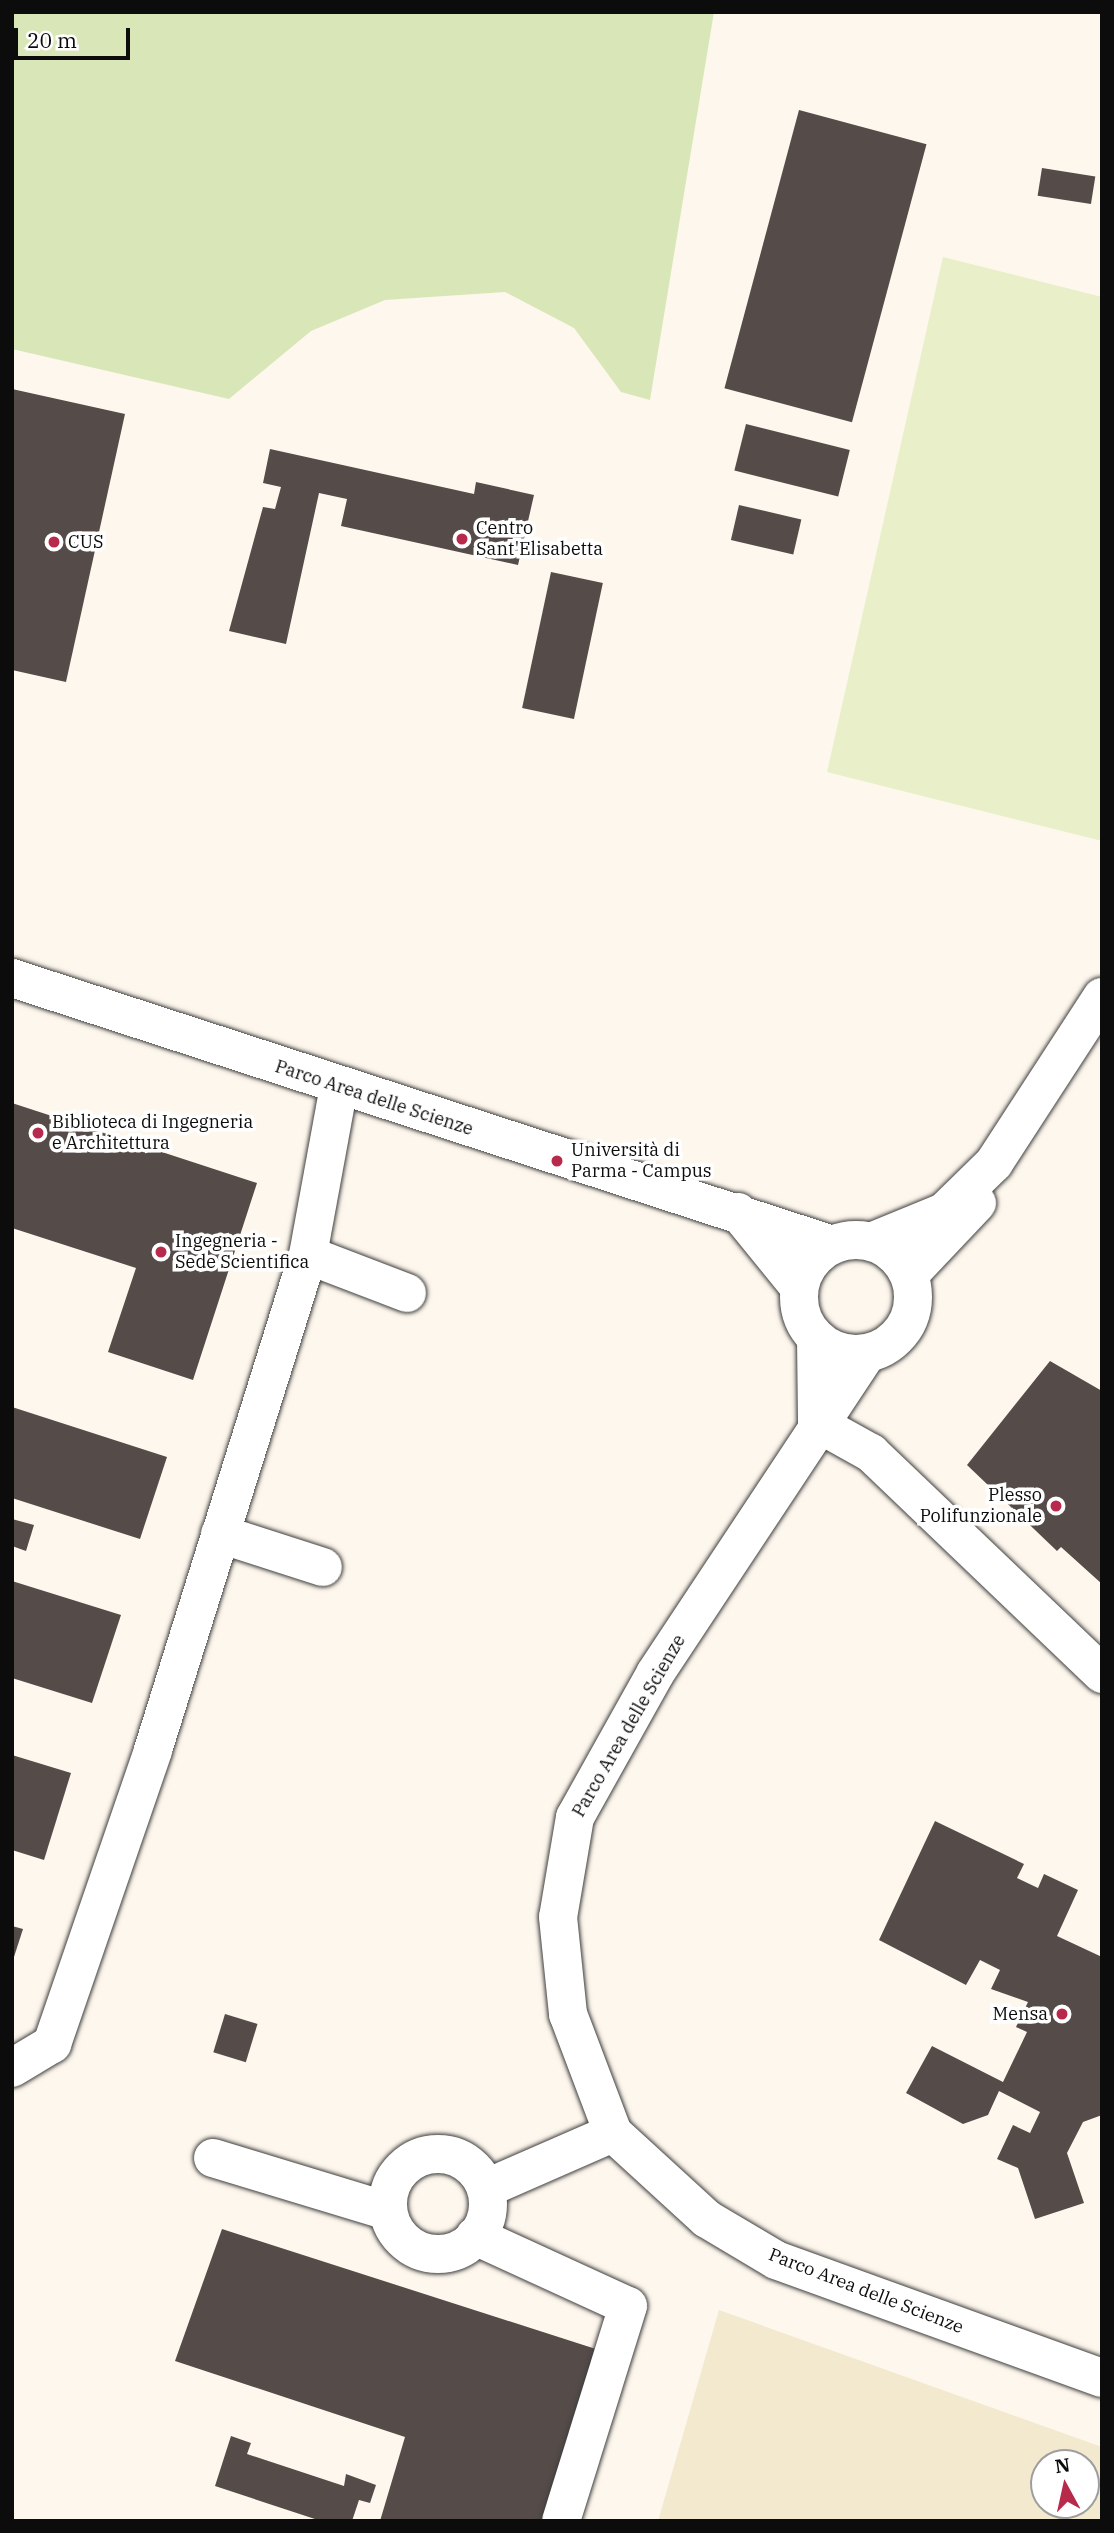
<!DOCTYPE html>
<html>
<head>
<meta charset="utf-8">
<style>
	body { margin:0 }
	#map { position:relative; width:1114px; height:2533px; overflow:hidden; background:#fef7ed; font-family:"IBM Plex Serif",serif }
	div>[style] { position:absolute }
	.farmland>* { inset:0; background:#f3e9ce }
	.green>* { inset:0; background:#d9e7b8 }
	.pitch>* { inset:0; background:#e9efc9 }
	.building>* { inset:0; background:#554c49; transform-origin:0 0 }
	.roads { filter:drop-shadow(0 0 2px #3f3f3f) drop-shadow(0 0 2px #3f3f3f) }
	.minor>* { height:38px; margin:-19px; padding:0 19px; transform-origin:19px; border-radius:19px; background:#fff }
	.minor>.ring { margin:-19px; padding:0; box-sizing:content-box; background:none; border:38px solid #fff; border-radius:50% }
	.dots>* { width:19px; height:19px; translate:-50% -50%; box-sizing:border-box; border:4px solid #fff; border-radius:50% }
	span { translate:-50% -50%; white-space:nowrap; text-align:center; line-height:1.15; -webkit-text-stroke:7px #fff; paint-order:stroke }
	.poi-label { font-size:18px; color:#0c0c0c }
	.left { translate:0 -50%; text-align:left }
	.right { translate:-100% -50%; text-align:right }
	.street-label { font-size:18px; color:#0c0c0c }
	.frame { position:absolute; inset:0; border:14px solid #0c0c0c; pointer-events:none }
	.north { position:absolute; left:1030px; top:2449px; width:70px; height:70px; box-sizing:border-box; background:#fff; border:2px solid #9e9e9e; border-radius:50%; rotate:352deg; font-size:19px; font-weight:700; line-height:28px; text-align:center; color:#0c0c0c }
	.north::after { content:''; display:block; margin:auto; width:24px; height:32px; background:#b72a4b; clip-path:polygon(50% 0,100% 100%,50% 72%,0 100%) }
	.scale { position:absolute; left:14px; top:28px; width:116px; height:32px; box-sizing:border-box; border:4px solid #0c0c0c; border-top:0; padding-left:9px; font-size:21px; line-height:24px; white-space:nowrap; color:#0c0c0c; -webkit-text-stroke:5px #fff; paint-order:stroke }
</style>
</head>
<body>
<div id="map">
	<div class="farmland">
		<i style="clip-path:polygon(evenodd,719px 2310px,1102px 2447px,1102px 2521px,658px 2521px,719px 2310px,1044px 2463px,1086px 2463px,1086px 2505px,1044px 2505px,1044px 2463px)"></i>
	</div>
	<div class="green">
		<i style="clip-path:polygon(12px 12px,714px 12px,650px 400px,621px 392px,574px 328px,505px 292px,385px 300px,311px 331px,229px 399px,12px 349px)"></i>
	</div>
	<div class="pitch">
		<i style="clip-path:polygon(943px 257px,1102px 297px,1102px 841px,827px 772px)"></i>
	</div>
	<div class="building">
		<i style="left:799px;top:110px;width:132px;height:288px;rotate:15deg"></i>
		<i style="left:1042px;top:168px;width:54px;height:28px;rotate:9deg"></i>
		<i style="clip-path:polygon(12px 389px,125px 414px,66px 682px,12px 670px)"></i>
		<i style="left:746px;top:424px;width:107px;height:48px;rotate:14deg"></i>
		<i style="clip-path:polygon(270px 449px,474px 494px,476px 482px,534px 495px,518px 565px,341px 526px,347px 499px,319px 493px,286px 644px,229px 631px,263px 507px,275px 509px,281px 487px,263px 483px)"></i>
		<i style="left:739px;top:505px;width:64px;height:36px;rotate:13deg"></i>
		<i style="left:551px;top:572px;width:53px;height:139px;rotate:12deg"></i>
		<i style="clip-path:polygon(12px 1103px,257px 1183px,193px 1380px,108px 1352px,136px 1268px,12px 1228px)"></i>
		<i style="clip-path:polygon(1050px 1361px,1102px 1391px,1102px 1584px,1061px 1547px,1057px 1551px,967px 1465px)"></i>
		<i style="clip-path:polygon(12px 1407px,167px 1457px,140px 1539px,12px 1498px)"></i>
		<i style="clip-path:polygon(12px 1519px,34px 1525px,26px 1551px,12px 1546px)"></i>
		<i style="clip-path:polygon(12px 1581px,121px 1615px,92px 1703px,12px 1678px)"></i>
		<i style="clip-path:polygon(12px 1755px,71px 1773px,44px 1860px,12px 1850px)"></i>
		<i style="clip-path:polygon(935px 1821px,1024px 1864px,1017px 1878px,1038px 1888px,1044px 1874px,1078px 1890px,1057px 1936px,1102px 1957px,1102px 2115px,1083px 2122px,1067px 2153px,1084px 2203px,1035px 2219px,1018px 2168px,997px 2159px,1013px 2125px,1030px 2133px,1040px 2112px,999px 2091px,988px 2115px,963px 2124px,906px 2093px,932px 2046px,1003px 2082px,1027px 2032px,1016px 2027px,1028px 2002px,991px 1989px,1000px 1970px,980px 1960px,966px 1985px,879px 1940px)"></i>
		<i style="clip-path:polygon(12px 1926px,23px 1929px,13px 1960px,12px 1960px)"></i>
		<i style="left:225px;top:2014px;width:34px;height:40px;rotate:17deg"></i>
		<i style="clip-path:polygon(222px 2229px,602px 2351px,552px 2521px,380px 2521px,405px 2437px,175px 2361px)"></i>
		<i style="clip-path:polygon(231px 2436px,251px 2443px,247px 2454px,344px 2486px,346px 2474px,376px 2485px,370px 2503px,359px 2500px,352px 2521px,321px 2521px,215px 2486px)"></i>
	</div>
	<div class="roads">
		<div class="minor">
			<i style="left:12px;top:978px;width:863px;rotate:18.02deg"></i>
			<i style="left:738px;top:1212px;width:97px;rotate:50.9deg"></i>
			<i class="ring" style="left:799px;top:1240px;width:76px;height:76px"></i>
			<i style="left:873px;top:1241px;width:77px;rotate:-22.2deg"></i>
			<i style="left:944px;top:1212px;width:70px;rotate:-44.4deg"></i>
			<i style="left:994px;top:1163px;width:198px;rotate:-57deg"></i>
			<i style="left:308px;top:1255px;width:106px;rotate:21deg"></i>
			<i style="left:909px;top:1275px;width:99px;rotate:-46.6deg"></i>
			<i style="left:816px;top:1338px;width:85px;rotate:89.3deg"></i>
			<i style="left:866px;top:1355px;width:382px;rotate:123.5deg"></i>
			<i style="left:655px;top:1674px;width:164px;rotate:119.2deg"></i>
			<i style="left:575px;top:1817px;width:101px;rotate:99.6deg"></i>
			<i style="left:558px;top:1917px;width:98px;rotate:84.1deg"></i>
			<i style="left:568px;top:2014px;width:127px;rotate:69.3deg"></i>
			<i style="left:613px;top:2133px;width:127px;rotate:42.5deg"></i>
			<i style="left:707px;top:2219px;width:80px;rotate:30.7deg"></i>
			<i style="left:776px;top:2260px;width:347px;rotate:19.9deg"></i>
			<i style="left:817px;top:1423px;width:62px;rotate:29.1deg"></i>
			<i style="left:871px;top:1453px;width:320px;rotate:43.7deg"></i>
			<i style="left:220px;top:1534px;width:108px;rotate:17.8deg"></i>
			<i style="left:12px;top:2068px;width:47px;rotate:-31deg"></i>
			<i style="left:52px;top:2044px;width:311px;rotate:-71deg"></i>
			<i style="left:153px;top:1750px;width:519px;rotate:-72.61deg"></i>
			<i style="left:308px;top:1255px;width:172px;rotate:-79.6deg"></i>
			<i class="ring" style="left:388px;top:2154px;width:62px;height:62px"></i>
			<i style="left:213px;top:2158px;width:182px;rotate:16.9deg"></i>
			<i style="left:487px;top:2188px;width:137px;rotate:-23.6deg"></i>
			<i style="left:475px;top:2236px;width:168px;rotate:24.6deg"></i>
			<i style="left:628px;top:2306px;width:225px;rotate:107.3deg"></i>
		</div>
	</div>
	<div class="dots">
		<i style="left:462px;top:539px;background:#b72a4b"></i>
		<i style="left:54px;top:542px;background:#b72a4b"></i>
		<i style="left:38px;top:1133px;background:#b72a4b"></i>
		<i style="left:557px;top:1161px;background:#b72a4b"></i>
		<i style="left:161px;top:1252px;background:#b72a4b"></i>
		<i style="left:1056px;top:1506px;background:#b72a4b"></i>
		<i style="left:1062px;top:2014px;background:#b72a4b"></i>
	</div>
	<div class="poi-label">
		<span class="left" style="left:476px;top:539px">Centro<br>Sant'Elisabetta</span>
		<span class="left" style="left:68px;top:542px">CUS</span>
		<span class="left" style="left:52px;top:1133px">Biblioteca di Ingegneria<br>e Architettura</span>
		<span class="left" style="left:571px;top:1161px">Università di<br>Parma - Campus</span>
		<span class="left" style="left:175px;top:1252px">Ingegneria -<br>Sede Scientifica</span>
		<span class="right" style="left:1042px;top:1506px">Plesso<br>Polifunzionale</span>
		<span class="right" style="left:1048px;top:2014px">Mensa</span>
	</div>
	<div class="street-label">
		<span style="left:374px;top:1098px;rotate:18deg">Parco Area delle Scienze</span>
		<span style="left:629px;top:1726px;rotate:-60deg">Parco Area delle Scienze</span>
		<span style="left:866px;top:2291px;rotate:21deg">Parco Area delle Scienze</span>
	</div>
	<div class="frame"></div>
	<div class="north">N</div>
	<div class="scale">20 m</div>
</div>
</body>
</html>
